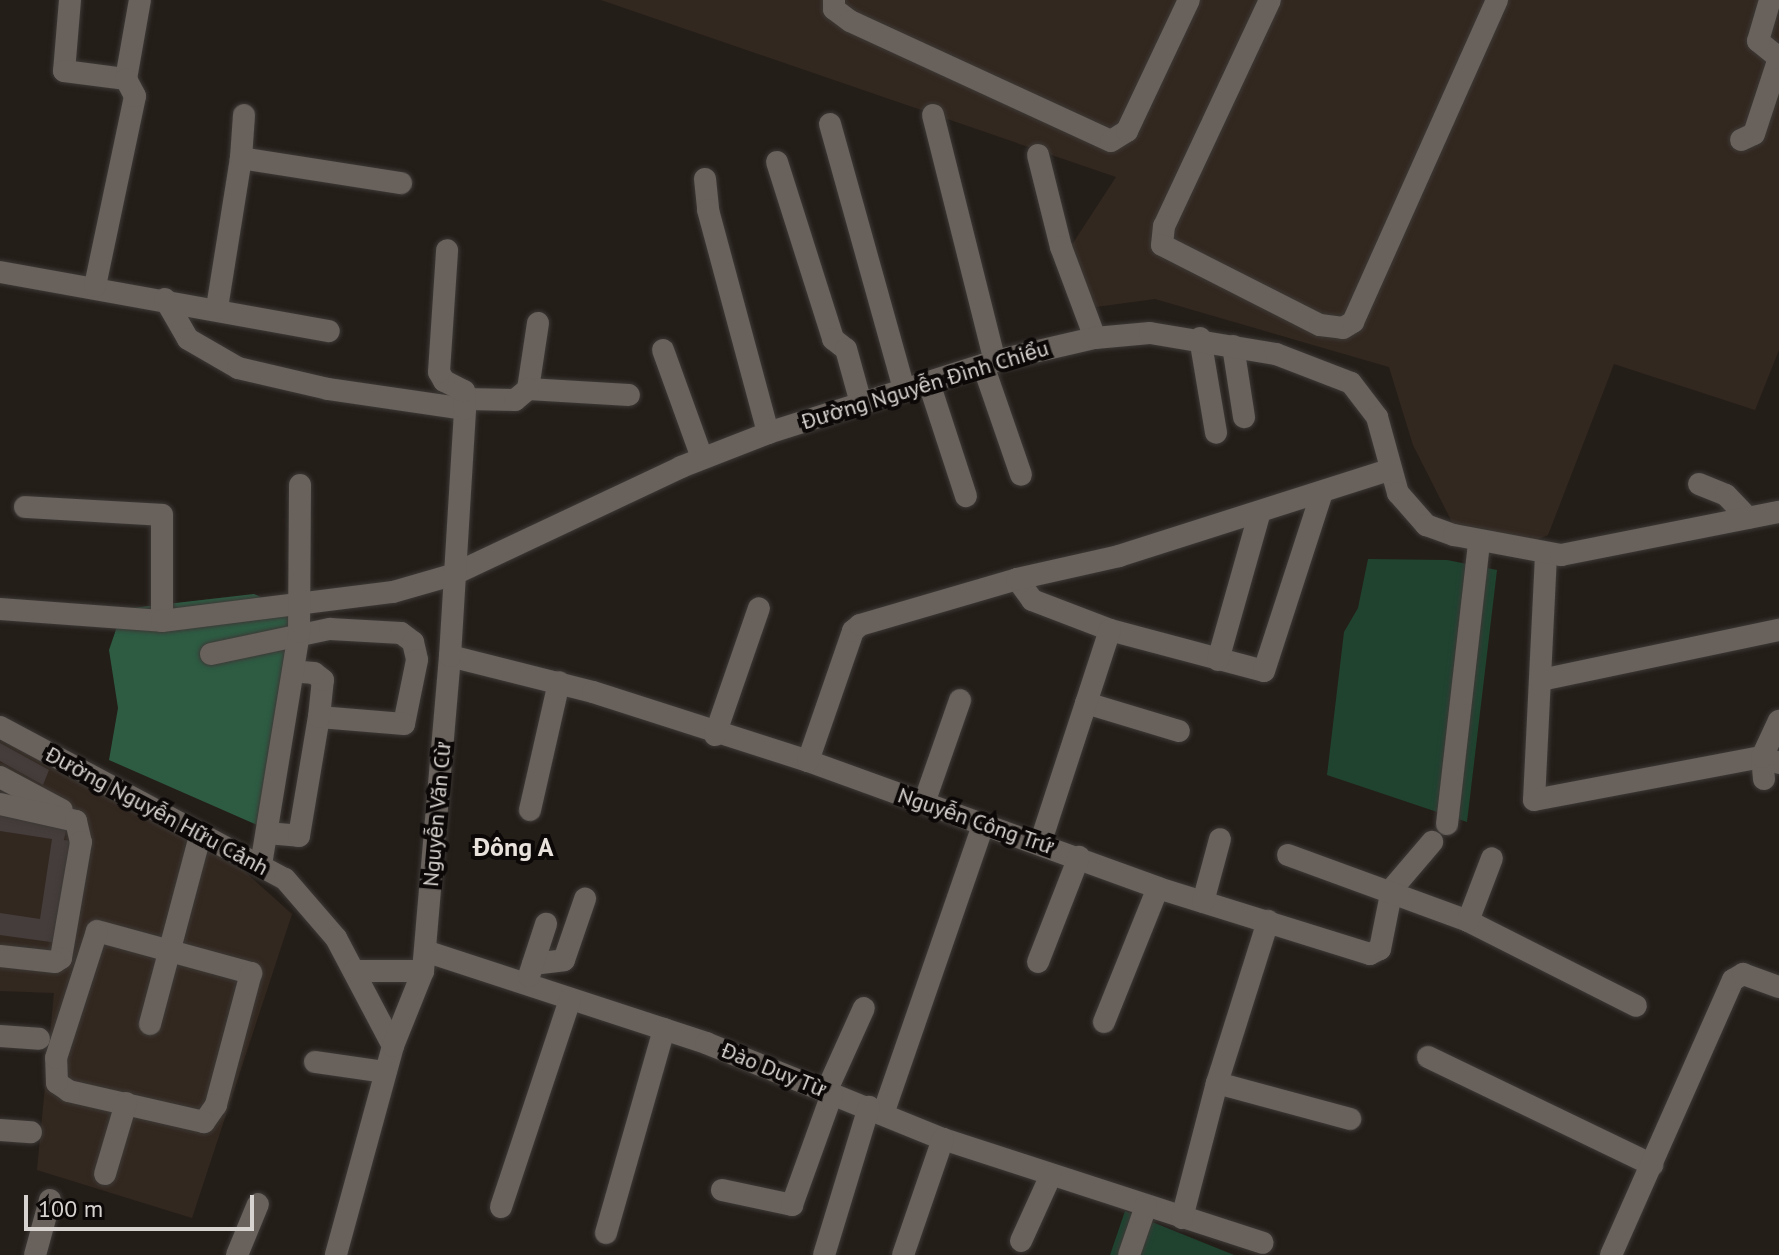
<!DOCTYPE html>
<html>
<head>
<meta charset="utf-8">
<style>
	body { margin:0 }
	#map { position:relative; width:1779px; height:1255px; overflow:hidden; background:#241e19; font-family:"PT Sans",sans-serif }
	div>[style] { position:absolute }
	.built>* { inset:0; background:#332820 }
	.green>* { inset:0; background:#204330 }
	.forest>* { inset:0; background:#2d5c43 }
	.building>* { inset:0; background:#453d3b }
	.roads { filter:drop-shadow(0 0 2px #3d3936) drop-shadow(0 0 2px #3d3936) }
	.minor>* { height:22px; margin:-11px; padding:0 11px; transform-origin:11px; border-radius:11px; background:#68615c }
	span { translate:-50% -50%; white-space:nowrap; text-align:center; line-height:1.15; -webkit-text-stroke:8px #0b0807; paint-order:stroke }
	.street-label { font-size:22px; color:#d7d3d0 }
	.quarter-label { font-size:26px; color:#e9e1db; font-weight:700 }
	.scale { position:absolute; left:24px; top:1195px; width:230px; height:36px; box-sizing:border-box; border:4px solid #d7d3d0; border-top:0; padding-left:10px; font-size:24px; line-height:28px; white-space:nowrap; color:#d7d3d0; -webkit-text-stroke:6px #0b0807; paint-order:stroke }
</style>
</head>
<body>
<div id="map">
	<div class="built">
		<i style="clip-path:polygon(601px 0,1779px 0,1779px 350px,1755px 410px,1614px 364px,1548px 535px,1524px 545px,1454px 526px,1413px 445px,1389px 367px,1155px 299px,1088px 308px,1062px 260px,1116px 177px)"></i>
		<i style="clip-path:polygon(0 740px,151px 814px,243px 870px,292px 914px,192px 1218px,37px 1170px,54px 993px,0 991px)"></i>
	</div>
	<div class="green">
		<i style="clip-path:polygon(1368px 559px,1447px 560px,1497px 570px,1467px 822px,1327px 775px,1344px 632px,1358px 608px)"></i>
		<i style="clip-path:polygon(1125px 1211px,1234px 1255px,1110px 1255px)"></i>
	</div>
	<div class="forest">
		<i style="clip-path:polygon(254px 594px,297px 613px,264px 828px,109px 760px,118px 708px,109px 650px,123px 609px)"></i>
	</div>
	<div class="building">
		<i style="clip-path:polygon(0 743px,49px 770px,43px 785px,0 761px)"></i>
		<i style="clip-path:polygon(0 809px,68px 820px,64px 840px,76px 842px,58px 943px,0 935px,0 913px,40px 919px,52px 839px,0 831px)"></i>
	</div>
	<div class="roads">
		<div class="minor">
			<i style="left:70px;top:0;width:71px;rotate:94.8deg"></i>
			<i style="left:64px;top:71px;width:63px;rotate:7.4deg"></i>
			<i style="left:126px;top:79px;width:80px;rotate:-80deg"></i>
			<i style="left:834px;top:0;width:9px;rotate:90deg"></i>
			<i style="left:834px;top:9px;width:20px;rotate:37deg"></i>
			<i style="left:850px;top:21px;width:287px;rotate:24.7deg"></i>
			<i style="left:1111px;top:141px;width:19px;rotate:-32deg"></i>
			<i style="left:1127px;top:131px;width:145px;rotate:-64.7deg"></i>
			<i style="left:1270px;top:0;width:250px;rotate:115.1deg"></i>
			<i style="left:1164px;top:226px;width:19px;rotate:96deg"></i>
			<i style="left:1162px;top:245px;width:177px;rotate:26.9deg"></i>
			<i style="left:1320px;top:325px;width:23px;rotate:7deg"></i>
			<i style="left:1343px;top:328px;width:12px;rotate:-31deg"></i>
			<i style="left:1353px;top:322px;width:353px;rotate:-65.9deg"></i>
			<i style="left:933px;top:115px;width:254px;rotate:75.9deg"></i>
			<i style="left:830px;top:124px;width:275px;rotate:74.4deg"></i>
			<i style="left:1741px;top:140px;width:14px;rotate:-25deg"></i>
			<i style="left:1754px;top:134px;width:80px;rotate:-71.8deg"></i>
			<i style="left:1779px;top:58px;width:27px;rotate:-141deg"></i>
			<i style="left:1758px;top:41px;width:43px;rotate:-73.7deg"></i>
			<i style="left:1038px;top:155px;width:95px;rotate:76deg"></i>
			<i style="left:1061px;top:247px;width:97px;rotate:69.5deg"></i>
			<i style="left:241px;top:158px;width:43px;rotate:-86deg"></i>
			<i style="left:777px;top:162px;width:186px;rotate:72.4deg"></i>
			<i style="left:833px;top:339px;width:16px;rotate:38deg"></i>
			<i style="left:846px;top:349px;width:56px;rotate:74.5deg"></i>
			<i style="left:705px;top:179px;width:31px;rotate:84deg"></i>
			<i style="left:708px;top:210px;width:231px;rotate:74.9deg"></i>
			<i style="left:0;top:272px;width:334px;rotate:10.2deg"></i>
			<i style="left:95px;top:286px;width:194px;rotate:-78.1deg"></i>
			<i style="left:135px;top:96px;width:19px;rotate:-118deg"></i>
			<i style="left:165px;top:299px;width:46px;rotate:60.1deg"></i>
			<i style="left:188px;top:339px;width:58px;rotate:30.1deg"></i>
			<i style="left:238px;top:368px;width:92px;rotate:13.1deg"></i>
			<i style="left:328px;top:389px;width:138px;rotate:8.3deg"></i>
			<i style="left:217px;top:308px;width:152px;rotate:-80.9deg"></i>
			<i style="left:241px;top:158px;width:162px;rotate:8.9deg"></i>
			<i style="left:538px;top:323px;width:67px;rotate:98.6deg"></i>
			<i style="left:528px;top:389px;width:101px;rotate:3.4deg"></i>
			<i style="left:1200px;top:338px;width:96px;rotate:80.4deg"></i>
			<i style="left:1233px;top:346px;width:72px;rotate:81.2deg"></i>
			<i style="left:663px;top:350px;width:115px;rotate:70.1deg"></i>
			<i style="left:983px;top:365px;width:116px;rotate:70.9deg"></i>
			<i style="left:929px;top:383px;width:119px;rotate:71.9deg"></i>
			<i style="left:465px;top:399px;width:50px;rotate:1.1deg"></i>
			<i style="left:515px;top:400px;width:17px;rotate:-40deg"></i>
			<i style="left:1699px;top:484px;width:29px;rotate:22deg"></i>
			<i style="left:1726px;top:495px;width:32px;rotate:46deg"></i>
			<i style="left:25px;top:507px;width:137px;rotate:3.3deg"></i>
			<i style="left:162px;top:515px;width:106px;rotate:90deg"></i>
			<i style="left:1546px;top:555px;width:245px;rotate:92.8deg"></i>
			<i style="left:1534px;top:800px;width:232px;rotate:-10.7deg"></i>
			<i style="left:1762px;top:757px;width:18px;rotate:19deg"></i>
			<i style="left:1017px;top:579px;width:26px;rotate:54deg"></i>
			<i style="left:1032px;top:600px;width:84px;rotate:21deg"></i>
			<i style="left:1110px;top:630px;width:159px;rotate:14.9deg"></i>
			<i style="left:1264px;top:671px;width:188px;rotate:-72deg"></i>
			<i style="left:0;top:609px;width:162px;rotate:4.2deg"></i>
			<i style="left:162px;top:621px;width:233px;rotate:-7.2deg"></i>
			<i style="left:393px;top:592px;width:61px;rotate:-16.1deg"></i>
			<i style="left:452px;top:575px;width:253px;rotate:-25.2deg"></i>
			<i style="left:681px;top:467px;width:93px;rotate:-21.3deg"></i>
			<i style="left:768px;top:433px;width:238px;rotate:-17.6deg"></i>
			<i style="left:995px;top:361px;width:103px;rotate:-13deg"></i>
			<i style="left:1095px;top:338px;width:55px;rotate:-5.2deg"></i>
			<i style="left:1150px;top:333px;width:128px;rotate:9.5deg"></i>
			<i style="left:1276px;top:354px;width:80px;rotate:21.1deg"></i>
			<i style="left:1351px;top:383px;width:43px;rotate:52.6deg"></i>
			<i style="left:1377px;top:417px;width:79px;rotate:74.6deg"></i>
			<i style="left:1398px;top:493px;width:43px;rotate:48.8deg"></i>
			<i style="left:1426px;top:525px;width:30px;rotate:20deg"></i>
			<i style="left:1454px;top:535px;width:109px;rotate:10.6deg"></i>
			<i style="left:1561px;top:555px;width:222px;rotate:-11.2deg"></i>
			<i style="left:211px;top:654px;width:122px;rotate:-11.9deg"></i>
			<i style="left:330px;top:629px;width:71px;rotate:3.2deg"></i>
			<i style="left:401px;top:633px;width:15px;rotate:37deg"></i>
			<i style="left:413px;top:642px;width:18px;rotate:77deg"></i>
			<i style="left:417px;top:660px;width:65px;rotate:101.5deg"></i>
			<i style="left:404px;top:724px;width:85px;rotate:-175.3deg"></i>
			<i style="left:450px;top:656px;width:147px;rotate:14.1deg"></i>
			<i style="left:593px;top:692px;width:226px;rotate:17.8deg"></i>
			<i style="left:808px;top:761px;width:372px;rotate:19.9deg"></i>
			<i style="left:1158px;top:888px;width:222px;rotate:17.3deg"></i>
			<i style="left:1370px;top:954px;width:11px;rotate:-27deg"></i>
			<i style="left:1380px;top:949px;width:61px;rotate:-78.7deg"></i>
			<i style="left:1392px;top:889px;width:62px;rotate:-49.6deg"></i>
			<i style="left:1218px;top:660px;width:154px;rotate:-74.2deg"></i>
			<i style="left:1541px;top:680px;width:243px;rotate:-11.9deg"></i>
			<i style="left:1086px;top:703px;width:97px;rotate:16.8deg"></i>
			<i style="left:0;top:727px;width:323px;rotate:28.1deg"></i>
			<i style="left:285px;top:879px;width:78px;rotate:49.2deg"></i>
			<i style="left:336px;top:938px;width:122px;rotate:62.2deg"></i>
			<i style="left:393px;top:1046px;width:217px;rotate:105.3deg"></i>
			<i style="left:715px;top:735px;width:134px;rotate:-70.9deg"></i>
			<i style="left:808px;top:761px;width:138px;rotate:-70.9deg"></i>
			<i style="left:853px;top:631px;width:9px;rotate:-41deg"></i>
			<i style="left:860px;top:625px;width:164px;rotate:-16.3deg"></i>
			<i style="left:1017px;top:579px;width:105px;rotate:-12.7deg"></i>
			<i style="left:1119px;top:556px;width:282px;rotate:-17.7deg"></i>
			<i style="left:0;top:777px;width:70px;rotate:28deg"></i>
			<i style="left:1764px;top:779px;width:22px;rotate:-95deg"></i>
			<i style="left:1762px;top:757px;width:40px;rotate:-65deg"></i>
			<i style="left:924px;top:803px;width:109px;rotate:-70.7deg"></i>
			<i style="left:0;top:804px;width:78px;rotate:12.6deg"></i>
			<i style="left:76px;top:821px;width:22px;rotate:77deg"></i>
			<i style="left:81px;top:842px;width:118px;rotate:99.8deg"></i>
			<i style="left:61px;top:958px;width:7px;rotate:146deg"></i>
			<i style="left:55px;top:962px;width:55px;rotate:-173.8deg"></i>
			<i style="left:530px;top:810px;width:131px;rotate:-77.2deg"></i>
			<i style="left:1447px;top:824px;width:285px;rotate:-83.5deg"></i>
			<i style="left:267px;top:833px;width:32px;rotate:5deg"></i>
			<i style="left:299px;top:836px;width:121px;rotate:-80.5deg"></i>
			<i style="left:319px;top:717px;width:37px;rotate:-84deg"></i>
			<i style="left:323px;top:680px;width:11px;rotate:-142deg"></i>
			<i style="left:314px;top:673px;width:21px;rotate:-175deg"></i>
			<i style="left:1040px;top:844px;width:225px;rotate:-71.9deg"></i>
			<i style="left:1288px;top:855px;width:192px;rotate:20.1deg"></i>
			<i style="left:1468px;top:921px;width:188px;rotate:26.8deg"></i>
			<i style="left:261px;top:865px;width:236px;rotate:-80.7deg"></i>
			<i style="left:299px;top:632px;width:147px;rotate:-89.6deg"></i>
			<i style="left:1203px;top:902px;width:65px;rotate:-74.9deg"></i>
			<i style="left:1468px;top:921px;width:67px;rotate:-69.1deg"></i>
			<i style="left:97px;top:931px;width:160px;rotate:15.3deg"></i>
			<i style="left:251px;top:973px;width:137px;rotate:104.9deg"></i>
			<i style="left:216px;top:1105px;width:21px;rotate:125deg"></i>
			<i style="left:204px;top:1122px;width:139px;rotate:-167.1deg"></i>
			<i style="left:69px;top:1091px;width:14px;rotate:-146deg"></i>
			<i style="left:57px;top:1083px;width:25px;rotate:-92deg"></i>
			<i style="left:56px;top:1058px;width:133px;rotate:-72.1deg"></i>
			<i style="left:425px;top:951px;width:296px;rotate:18.1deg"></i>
			<i style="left:706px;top:1043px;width:256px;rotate:22.1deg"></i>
			<i style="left:943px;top:1139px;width:336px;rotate:18deg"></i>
			<i style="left:1038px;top:962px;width:113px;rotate:-68.7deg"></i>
			<i style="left:533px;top:964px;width:31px;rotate:-7deg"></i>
			<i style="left:564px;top:960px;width:65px;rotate:-71deg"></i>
			<i style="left:354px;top:971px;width:69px"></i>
			<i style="left:529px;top:976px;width:55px;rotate:-71.9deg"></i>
			<i style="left:1104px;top:1022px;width:144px;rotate:-68.1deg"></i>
			<i style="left:150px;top:1024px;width:195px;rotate:-75.1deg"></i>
			<i style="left:0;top:1036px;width:39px;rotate:4deg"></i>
			<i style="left:393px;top:1046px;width:81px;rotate:-68.2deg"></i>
			<i style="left:423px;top:971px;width:316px;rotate:-85.1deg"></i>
			<i style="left:450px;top:656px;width:247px;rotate:-86.5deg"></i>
			<i style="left:465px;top:409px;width:18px;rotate:-93deg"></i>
			<i style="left:464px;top:391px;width:22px;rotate:-153deg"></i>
			<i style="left:444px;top:381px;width:10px;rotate:-119deg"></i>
			<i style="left:439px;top:372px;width:122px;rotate:-86.2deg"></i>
			<i style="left:1428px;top:1057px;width:249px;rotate:25.7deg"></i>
			<i style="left:315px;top:1062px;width:71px;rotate:8.1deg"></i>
			<i style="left:1217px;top:1083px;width:138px;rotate:15.1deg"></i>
			<i style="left:826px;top:1092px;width:92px;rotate:-65.7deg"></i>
			<i style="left:883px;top:1114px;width:306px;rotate:-70.9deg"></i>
			<i style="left:0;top:1130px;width:31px;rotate:4deg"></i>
			<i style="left:105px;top:1174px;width:74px;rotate:-73.5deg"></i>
			<i style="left:722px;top:1190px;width:72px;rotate:12.1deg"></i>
			<i style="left:792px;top:1205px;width:118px;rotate:-70.2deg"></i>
			<i style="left:501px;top:1207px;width:219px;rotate:-71.6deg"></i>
			<i style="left:1182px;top:1218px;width:139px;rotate:-75.5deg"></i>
			<i style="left:1217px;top:1083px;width:170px;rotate:-72.5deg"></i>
			<i style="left:606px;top:1233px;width:212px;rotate:-74.1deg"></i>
			<i style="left:1021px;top:1241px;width:72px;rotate:-65.6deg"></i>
			<i style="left:35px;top:1255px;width:57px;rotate:-74.7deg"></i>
			<i style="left:237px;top:1255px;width:55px;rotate:-67.6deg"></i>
			<i style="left:824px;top:1255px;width:155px;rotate:-73.1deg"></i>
			<i style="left:903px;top:1255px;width:123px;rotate:-71deg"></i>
			<i style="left:1129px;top:1255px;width:52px;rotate:-70.9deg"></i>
			<i style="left:1611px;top:1255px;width:301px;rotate:-66.1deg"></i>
			<i style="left:1733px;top:980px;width:12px;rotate:-31deg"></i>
			<i style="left:1743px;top:974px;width:38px;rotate:20deg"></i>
		</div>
	</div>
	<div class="street-label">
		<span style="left:925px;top:385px;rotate:-17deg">Đường Nguyễn Đình Chiểu</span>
		<span style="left:157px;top:811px;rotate:28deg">Đường Nguyễn Hữu Cảnh</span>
		<span style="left:437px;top:814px;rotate:-85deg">Nguyễn Văn Cừ</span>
		<span style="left:976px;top:821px;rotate:19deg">Nguyễn Công Trứ</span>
		<span style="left:774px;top:1070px;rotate:22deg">Đào Duy Từ</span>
	</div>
	<div class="quarter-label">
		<span style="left:513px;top:847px">Đông A</span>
	</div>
	<div class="scale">100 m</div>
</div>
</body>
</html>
